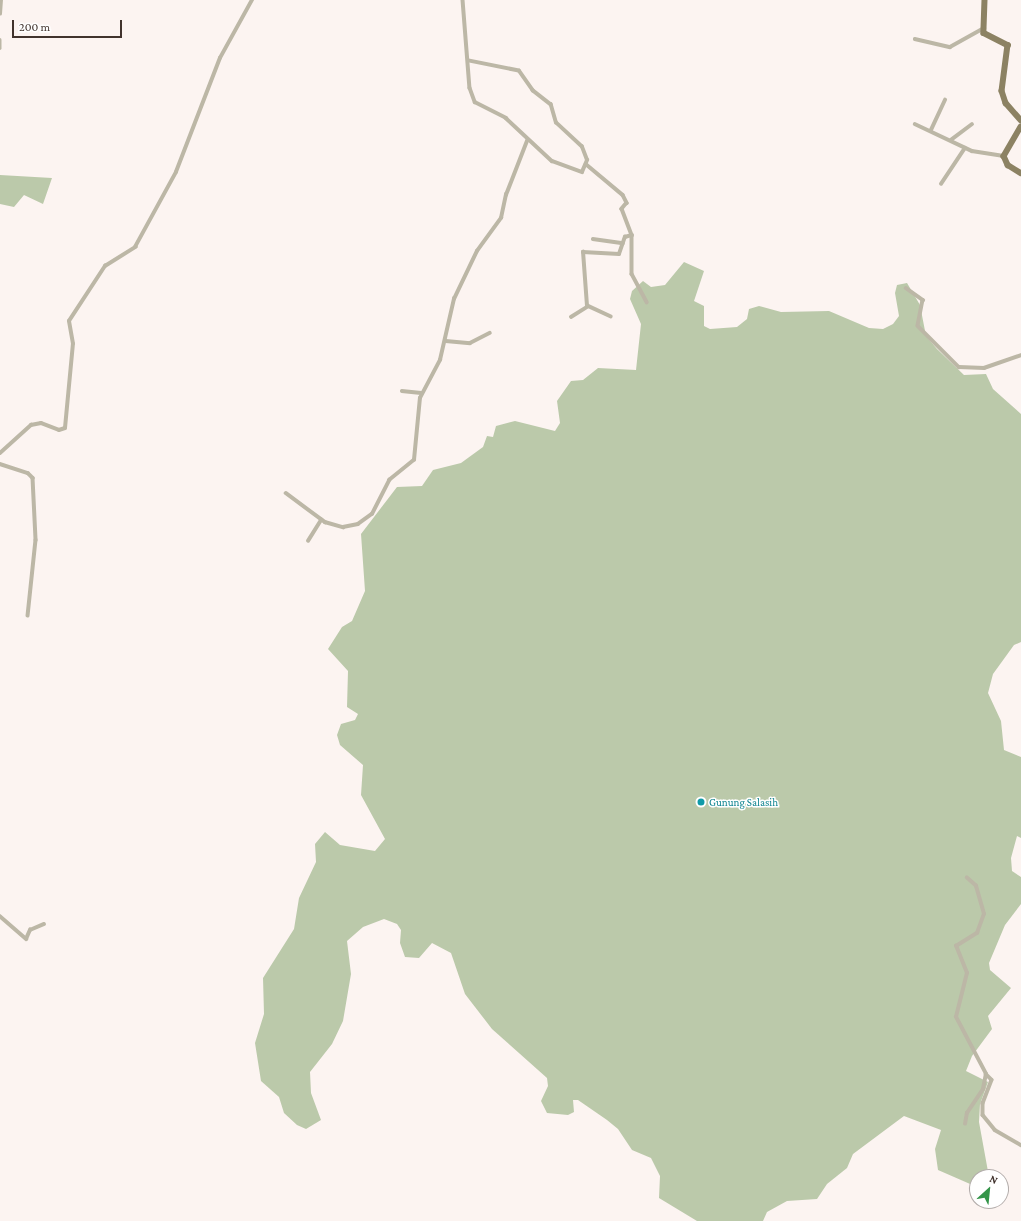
<!DOCTYPE html>
<html>
<head>
<meta charset="utf-8">
<style>
	body { margin:0 }
	#map { position:relative; width:1021px; height:1221px; overflow:hidden; background:#fcf4f1; font-family:"Crimson Pro",serif }
	div>[style] { position:absolute }
	.green>* { inset:0; background:#bbc9aa }
	.minor>* { height:3.5px; margin:-1.75px; padding:0 1.75px; transform-origin:1.75px; border-radius:1.75px; background:#bcb7a6 }
	.primary>* { height:5.5px; margin:-2.75px; padding:0 2.75px; transform-origin:2.75px; border-radius:2.75px; background:#8c8263 }
	.dots>* { width:11px; height:11px; translate:-50% -50%; box-sizing:border-box; border:2px solid #fff; border-radius:50% }
	span { translate:-50% -50%; white-space:nowrap; text-align:center; line-height:1.15; -webkit-text-stroke:3px #fff; paint-order:stroke }
	.culture-label { font-size:11px; color:#0d838f }
	.left { translate:0 -50%; text-align:left }
	.north { position:absolute; left:969px; top:1169px; width:40px; height:40px; box-sizing:border-box; background:#fff; border:1px solid #b3adab; border-radius:50%; rotate:27deg; font-size:11px; font-weight:700; line-height:16px; text-align:center; color:#41332d }
	.north::after { content:''; display:block; margin:auto; width:14px; height:18px; background:#349549; clip-path:polygon(50% 0,100% 100%,50% 72%,0 100%) }
	.scale { position:absolute; left:12px; top:20px; width:110px; height:18px; box-sizing:border-box; border:2px solid #41332d; border-top:0; padding-left:5px; font-size:12px; line-height:14px; white-space:nowrap; color:#41332d; -webkit-text-stroke:3px #fff; paint-order:stroke }
</style>
</head>
<body>
<div id="map">
	<div class="green">
		<i style="clip-path:polygon(0 175px,52px 178px,43px 204px,24px 195px,14px 207px,0 204px)"></i>
		<i style="clip-path:polygon(684px 262px,704px 271px,694px 301px,704px 306px,704px 326px,710px 329px,737px 327px,747px 319px,749px 309px,759px 306px,781px 312px,829px 311px,869px 328px,883px 329px,893px 324px,899px 316px,895px 293px,897px 285px,907px 283px,920px 305px,926px 336px,937px 349px,964px 375px,986px 374px,993px 389px,1021px 414px,1021px 642px,1014px 645px,993px 674px,988px 693px,1001px 721px,1004px 750px,1021px 757px,1021px 838px,1017px 836px,1011px 858px,1012px 871px,1021px 877px,1021px 904px,1005px 925px,989px 963px,990px 970px,1011px 988px,988px 1016px,992px 1029px,972px 1056px,966px 1071px,988px 1082px,980px 1104px,979px 1122px,989px 1177px,977px 1177px,977px 1187px,938px 1170px,935px 1149px,941px 1130px,904px 1116px,853px 1154px,847px 1168px,827px 1184px,817px 1199px,787px 1201px,767px 1212px,763px 1221px,697px 1221px,659px 1198px,660px 1176px,651px 1158px,632px 1150px,618px 1129px,607px 1120px,578px 1100px,573px 1100px,574px 1112px,568px 1115px,547px 1113px,541px 1101px,548px 1086px,547px 1078px,492px 1029px,465px 994px,451px 953px,432px 943px,419px 958px,405px 957px,400px 943px,401px 930px,397px 924px,384px 919px,363px 927px,347px 941px,351px 974px,343px 1021px,332px 1044px,310px 1072px,311px 1093px,321px 1120px,306px 1129px,297px 1125px,284px 1113px,279px 1097px,261px 1081px,255px 1043px,264px 1014px,263px 978px,294px 929px,299px 898px,316px 862px,315px 844px,325px 832px,340px 845px,375px 851px,385px 839px,361px 795px,363px 765px,340px 745px,337px 735px,341px 724px,355px 720px,358px 714px,347px 707px,348px 671px,328px 649px,342px 627px,352px 621px,365px 591px,361px 534px,397px 487px,422px 486px,433px 470px,461px 463px,483px 447px,487px 436px,493px 437px,496px 426px,515px 421px,555px 431px,560px 423px,557px 401px,571px 381px,583px 380px,598px 368px,636px 370px,641px 324px,630px 299px,632px 291px,643px 281px,651px 287px,665px 285px)"></i>
	</div>
	<div class="minor">
		<i style="left:463px;top:0;width:88px;rotate:85.5deg"></i>
		<i style="left:470px;top:88px;width:15px;rotate:70deg"></i>
		<i style="left:475px;top:102px;width:35px;rotate:27deg"></i>
		<i style="left:506px;top:118px;width:63px;rotate:43.1deg"></i>
		<i style="left:552px;top:161px;width:32px;rotate:20deg"></i>
		<i style="left:582px;top:172px;width:13px;rotate:-67deg"></i>
		<i style="left:587px;top:160px;width:14px;rotate:-111deg"></i>
		<i style="left:582px;top:147px;width:35px;rotate:-137deg"></i>
		<i style="left:556px;top:123px;width:19px;rotate:-106deg"></i>
		<i style="left:551px;top:105px;width:23px;rotate:-142deg"></i>
		<i style="left:533px;top:91px;width:24px;rotate:-125deg"></i>
		<i style="left:519px;top:71px;width:51px;rotate:-168.7deg"></i>
		<i style="left:0;top:14px;width:14px;rotate:-86deg"></i>
		<i style="left:915px;top:39px;width:36px;rotate:13deg"></i>
		<i style="left:950px;top:47px;width:39px;rotate:-29deg"></i>
		<i style="left:0;top:40px;width:8px;rotate:90deg"></i>
		<i style="left:915px;top:124px;width:63px;rotate:25.3deg"></i>
		<i style="left:972px;top:151px;width:32px;rotate:9deg"></i>
		<i style="left:931px;top:130px;width:33px;rotate:-65deg"></i>
		<i style="left:951px;top:140px;width:26px;rotate:-37deg"></i>
		<i style="left:586px;top:164px;width:48px;rotate:40deg"></i>
		<i style="left:623px;top:195px;width:9px;rotate:63deg"></i>
		<i style="left:627px;top:203px;width:8px;rotate:130deg"></i>
		<i style="left:622px;top:209px;width:28px;rotate:69deg"></i>
		<i style="left:632px;top:235px;width:39px;rotate:90deg"></i>
		<i style="left:632px;top:274px;width:32px;rotate:62deg"></i>
		<i style="left:941px;top:184px;width:43px;rotate:-56.3deg"></i>
		<i style="left:593px;top:239px;width:30px;rotate:8deg"></i>
		<i style="left:906px;top:288px;width:21px;rotate:35deg"></i>
		<i style="left:923px;top:300px;width:26px;rotate:101deg"></i>
		<i style="left:918px;top:326px;width:58px;rotate:45deg"></i>
		<i style="left:959px;top:367px;width:25px;rotate:2deg"></i>
		<i style="left:984px;top:368px;width:39px;rotate:-19deg"></i>
		<i style="left:571px;top:317px;width:19px;rotate:-32deg"></i>
		<i style="left:611px;top:317px;width:26px;rotate:-155deg"></i>
		<i style="left:587px;top:306px;width:54px;rotate:-94.2deg"></i>
		<i style="left:583px;top:252px;width:36px;rotate:3deg"></i>
		<i style="left:619px;top:254px;width:18px;rotate:-71deg"></i>
		<i style="left:625px;top:237px;width:7px;rotate:-16deg"></i>
		<i style="left:446px;top:341px;width:24px;rotate:5deg"></i>
		<i style="left:470px;top:343px;width:22px;rotate:-27deg"></i>
		<i style="left:402px;top:391px;width:19px;rotate:6deg"></i>
		<i style="left:0;top:453px;width:42px;rotate:-42.1deg"></i>
		<i style="left:31px;top:425px;width:10px;rotate:-11deg"></i>
		<i style="left:41px;top:423px;width:19px;rotate:21deg"></i>
		<i style="left:59px;top:430px;width:6px;rotate:-18deg"></i>
		<i style="left:65px;top:428px;width:84px;rotate:-84.6deg"></i>
		<i style="left:73px;top:344px;width:23px;rotate:-100deg"></i>
		<i style="left:69px;top:321px;width:66px;rotate:-56.8deg"></i>
		<i style="left:105px;top:266px;width:36px;rotate:-32deg"></i>
		<i style="left:135px;top:247px;width:85px;rotate:-61.3deg"></i>
		<i style="left:176px;top:172px;width:122px;rotate:-68.9deg"></i>
		<i style="left:220px;top:58px;width:66px;rotate:-61.1deg"></i>
		<i style="left:0;top:464px;width:29px;rotate:18deg"></i>
		<i style="left:28px;top:473px;width:7px;rotate:45deg"></i>
		<i style="left:33px;top:478px;width:62px;rotate:87.2deg"></i>
		<i style="left:36px;top:540px;width:76px;rotate:96deg"></i>
		<i style="left:286px;top:493px;width:49px;rotate:36.6deg"></i>
		<i style="left:325px;top:522px;width:19px;rotate:16deg"></i>
		<i style="left:343px;top:527px;width:15px;rotate:-11deg"></i>
		<i style="left:358px;top:524px;width:17px;rotate:-36deg"></i>
		<i style="left:372px;top:514px;width:38px;rotate:-63deg"></i>
		<i style="left:389px;top:480px;width:32px;rotate:-39deg"></i>
		<i style="left:414px;top:460px;width:62px;rotate:-84.5deg"></i>
		<i style="left:420px;top:398px;width:43px;rotate:-62.2deg"></i>
		<i style="left:440px;top:360px;width:63px;rotate:-77.1deg"></i>
		<i style="left:454px;top:299px;width:53px;rotate:-64.4deg"></i>
		<i style="left:477px;top:251px;width:41px;rotate:-54deg"></i>
		<i style="left:501px;top:218px;width:24px;rotate:-78deg"></i>
		<i style="left:506px;top:195px;width:58px;rotate:-68.7deg"></i>
		<i style="left:308px;top:541px;width:25px;rotate:-58deg"></i>
		<i style="left:0;top:916px;width:35px;rotate:41deg"></i>
		<i style="left:26px;top:939px;width:10px;rotate:-66deg"></i>
		<i style="left:30px;top:930px;width:15px;rotate:-23deg"></i>
		<i style="left:986px;top:1074px;width:8px;rotate:45deg"></i>
		<i style="left:992px;top:1080px;width:25px;rotate:111deg"></i>
		<i style="left:983px;top:1103px;width:12px;rotate:90deg"></i>
		<i style="left:983px;top:1115px;width:19px;rotate:51deg"></i>
		<i style="left:995px;top:1130px;width:30px;rotate:30deg"></i>
		<i style="left:965px;top:1124px;width:11px;rotate:-80deg"></i>
		<i style="left:967px;top:1113px;width:29px;rotate:-56deg"></i>
		<i style="left:983px;top:1089px;width:15px;rotate:-79deg"></i>
		<i style="left:986px;top:1074px;width:64px;rotate:-117.8deg"></i>
		<i style="left:956px;top:1017px;width:45px;rotate:-76deg"></i>
		<i style="left:967px;top:973px;width:29px;rotate:-112deg"></i>
		<i style="left:956px;top:946px;width:25px;rotate:-32deg"></i>
		<i style="left:977px;top:933px;width:20px;rotate:-70deg"></i>
		<i style="left:984px;top:914px;width:29px;rotate:-106deg"></i>
		<i style="left:976px;top:886px;width:12px;rotate:-138deg"></i>
	</div>
	<div class="primary">
		<i style="left:985px;top:0;width:33px;rotate:92deg"></i>
		<i style="left:984px;top:33px;width:27px;rotate:27deg"></i>
		<i style="left:1008px;top:45px;width:46px;rotate:97.4deg"></i>
		<i style="left:1002px;top:91px;width:13px;rotate:72deg"></i>
		<i style="left:1006px;top:103px;width:23px;rotate:49deg"></i>
		<i style="left:1021px;top:127px;width:34px;rotate:120deg"></i>
		<i style="left:1004px;top:156px;width:10px;rotate:66deg"></i>
		<i style="left:1008px;top:165px;width:15px;rotate:32deg"></i>
	</div>
	<div class="dots">
		<i style="left:701px;top:802px;background:#0f9aa8"></i>
	</div>
	<div class="culture-label">
		<span class="left" style="left:709px;top:802px">Gunung Salasih</span>
	</div>
	<div class="north">N</div>
	<div class="scale">200 m</div>
</div>
</body>
</html>
